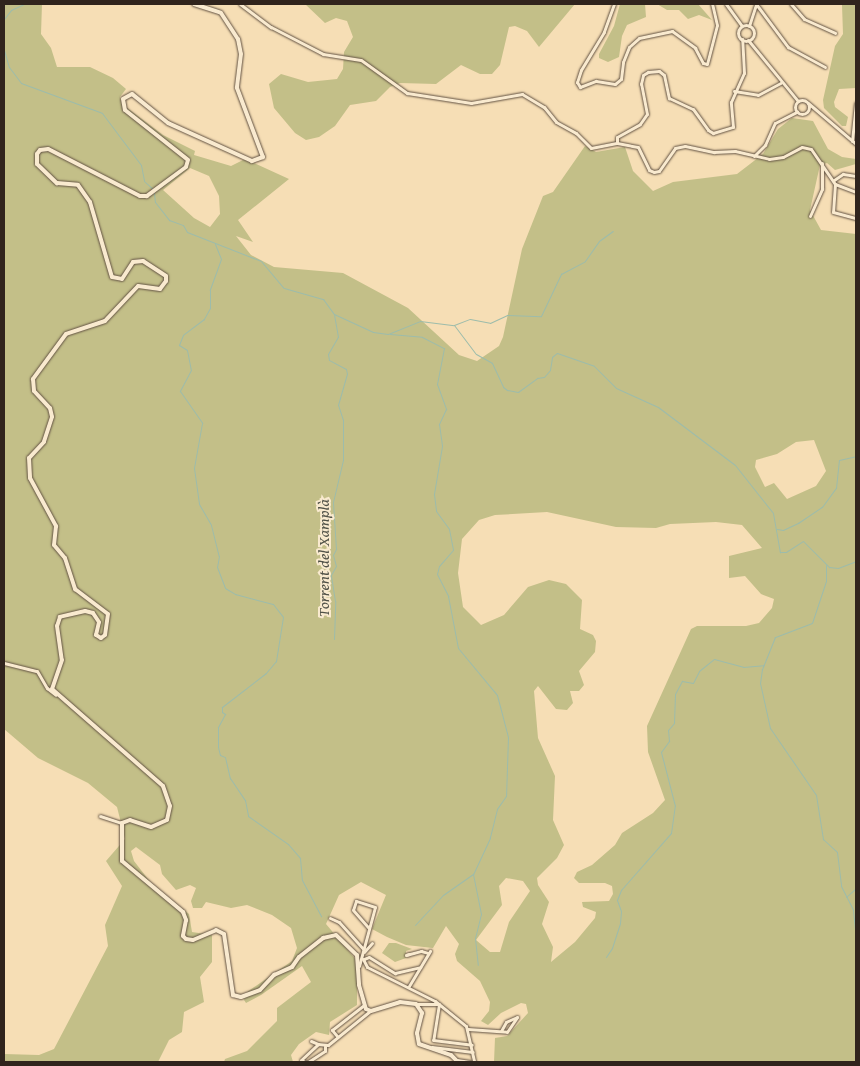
<!DOCTYPE html>
<html>
<head>
<meta charset="utf-8">
<style>
	body { margin:0 }
	#map { position:relative; width:860px; height:1066px; overflow:hidden; background:#f6deb5; font-family:"Gentium Book Plus",serif }
	div>[style] { position:absolute }
	.green>* { inset:0; background:#c3bf88 }
	.stream>* { height:1px; margin:-0.5px; padding:0 0.5px; transform-origin:0.5px; border-radius:0.5px; background:#9dbcab }
	.roads { filter:drop-shadow(0 0 1px #625243) drop-shadow(0 0 1px #625243) }
	.street>* { height:3px; margin:-1.5px; padding:0 1.5px; transform-origin:1.5px; border-radius:1.5px; background:#f9eacf }
	.street>.ring { margin:-1.5px; padding:0; box-sizing:content-box; background:none; border:3px solid #f9eacf; border-radius:50% }
	.secondary>* { height:4px; margin:-2px; padding:0 2px; transform-origin:2px; border-radius:2px; background:#f9eacf }
	span { translate:-50% -50%; white-space:nowrap; text-align:center; line-height:1.15; -webkit-text-stroke:4px #f9eacf; paint-order:stroke }
	.water-label { font-size:16px; color:#515248; font-style:italic }
	.frame { position:absolute; inset:0; border:5px solid #30241d; pointer-events:none }
</style>
</head>
<body>
<div id="map">
	<div class="green">
		<i style="clip-path:polygon(evenodd,4px 4px,42px 4px,41px 34px,51px 48px,57px 67px,90px 67px,113px 78px,126px 89px,120px 97px,122px 104px,163px 135px,195px 151px,194px 155px,231px 166px,245px 159px,289px 179px,238px 220px,253px 242px,236px 236px,251px 255px,274px 267px,343px 273px,408px 308px,459px 355px,477px 361px,499px 346px,503px 337px,522px 249px,543px 196px,553px 192px,585px 146px,596px 152px,625px 147px,633px 171px,653px 191px,673px 182px,737px 174px,763px 154px,778px 129px,792px 118px,813px 121px,828px 149px,842px 157px,856px 159px,856px 164px,835px 170px,827px 163px,820px 165px,810px 210px,821px 230px,856px 234px,856px 1062px,494px 1062px,495px 1038px,507px 1036px,528px 1013px,526px 1004px,521px 1003px,501px 1013px,488px 1025px,481px 1021px,489px 1011px,490px 1002px,480px 981px,457px 961px,455px 954px,459px 944px,446px 926px,433px 948px,406px 945px,387px 937px,372px 929px,386px 895px,361px 882px,339px 895px,326px 924px,357px 961px,357px 1005px,330px 1022px,329px 1035px,316px 1032px,299px 1044px,291px 1055px,293px 1062px,224px 1062px,225px 1059px,247px 1051px,277px 1021px,277px 1008px,311px 982px,302px 966px,261px 995px,246px 1003px,244px 1000px,247px 992px,292px 961px,297px 948px,291px 928px,272px 915px,247px 905px,231px 908px,206px 902px,202px 908px,193px 908px,191px 901px,196px 888px,190px 885px,176px 890px,162px 874px,160px 865px,136px 847px,131px 851px,134px 861px,151px 883px,189px 914px,192px 932px,212px 935px,212px 962px,200px 977px,204px 1002px,184px 1012px,182px 1032px,169px 1040px,158px 1062px,4px 1062px,4px 1054px,39px 1055px,54px 1049px,108px 946px,105px 925px,122px 886px,106px 861px,125px 839px,117px 807px,88px 783px,38px 758px,4px 729px,4px 4px,190px 168px,209px 176px,219px 196px,220px 214px,210px 227px,194px 218px,163px 190px,190px 168px,4px 4px,814px 440px,826px 471px,816px 486px,787px 499px,774px 483px,765px 487px,755px 467px,756px 460px,777px 454px,796px 442px,814px 440px,4px 4px,547px 512px,616px 527px,656px 528px,670px 524px,716px 522px,742px 525px,762px 548px,729px 556px,729px 578px,745px 576px,761px 594px,774px 599px,772px 608px,759px 623px,746px 626px,697px 626px,691px 629px,647px 726px,648px 752px,665px 800px,653px 813px,622px 833px,615px 845px,592px 865px,577px 872px,574px 878px,579px 883px,605px 883px,612px 886px,613px 894px,609px 901px,582px 902px,583px 907px,596px 912px,595px 918px,575px 942px,551px 962px,553px 947px,542px 924px,549px 902px,538px 885px,537px 878px,557px 858px,564px 845px,553px 820px,555px 776px,538px 738px,534px 691px,538px 686px,556px 709px,567px 710px,573px 703px,570px 691px,579px 691px,584px 685px,579px 671px,595px 652px,596px 641px,593px 635px,580px 629px,582px 600px,566px 584px,549px 580px,528px 587px,504px 615px,481px 625px,463px 607px,458px 573px,462px 539px,479px 520px,495px 515px,547px 512px,4px 4px,506px 878px,523px 881px,530px 891px,509px 922px,500px 952px,490px 952px,476px 940px,502px 905px,499px 886px,506px 878px)"></i>
		<i style="clip-path:polygon(305px 4px,575px 4px,539px 47px,527px 31px,515px 26px,509px 27px,500px 65px,492px 74px,480px 74px,461px 65px,436px 84px,400px 83px,390px 87px,376px 101px,350px 105px,335px 126px,319px 137px,306px 140px,295px 133px,274px 108px,269px 84px,281px 74px,308px 82px,337px 79px,343px 69px,344px 52px,353px 37px,347px 21px,336px 18px,325px 23px)"></i>
		<i style="clip-path:polygon(620px 4px,645px 4px,646px 17px,627px 25px,622px 36px,619px 57px,608px 62px,599px 58px,599px 54px,614px 26px)"></i>
		<i style="clip-path:polygon(657px 4px,698px 4px,712px 20px,699px 15px,688px 19px,679px 10px,667px 10px)"></i>
		<i style="clip-path:polygon(856px 4px,856px 88px,839px 89px,834px 102px,835px 107px,848px 117px,846px 126px,842px 126px,824px 108px,823px 100px,835px 46px,843px 34px,842px 5px)"></i>
		<i style="clip-path:polygon(389px 943px,396px 943px,412px 949px,406px 951px,406px 958px,395px 962px,382px 953px)"></i>
	</div>
	<div class="stream">
		<i style="left:4px;top:19px;width:11px;rotate:-52deg"></i>
		<i style="left:11px;top:10px;width:14px;rotate:-25deg"></i>
		<i style="left:4px;top:50px;width:18px;rotate:74deg"></i>
		<i style="left:9px;top:67px;width:20px;rotate:53deg"></i>
		<i style="left:21px;top:83px;width:86px;rotate:20.3deg"></i>
		<i style="left:102px;top:113px;width:65px;rotate:53.1deg"></i>
		<i style="left:141px;top:165px;width:16px;rotate:79deg"></i>
		<i style="left:144px;top:181px;width:12px;rotate:42deg"></i>
		<i style="left:154px;top:193px;width:9px;rotate:84deg"></i>
		<i style="left:155px;top:202px;width:23px;rotate:52deg"></i>
		<i style="left:169px;top:220px;width:15px;rotate:20deg"></i>
		<i style="left:183px;top:225px;width:8px;rotate:60deg"></i>
		<i style="left:187px;top:232px;width:79px;rotate:21.4deg"></i>
		<i style="left:261px;top:261px;width:35px;rotate:50deg"></i>
		<i style="left:284px;top:288px;width:41px;rotate:15.8deg"></i>
		<i style="left:323px;top:299px;width:19px;rotate:54deg"></i>
		<i style="left:334px;top:314px;width:43px;rotate:24.8deg"></i>
		<i style="left:373px;top:332px;width:15px;rotate:8deg"></i>
		<i style="left:388px;top:334px;width:35px;rotate:-22deg"></i>
		<i style="left:420px;top:321px;width:34px;rotate:7deg"></i>
		<i style="left:454px;top:325px;width:36px;rotate:53deg"></i>
		<i style="left:476px;top:354px;width:18px;rotate:29deg"></i>
		<i style="left:492px;top:363px;width:26px;rotate:65deg"></i>
		<i style="left:503px;top:387px;width:5px;rotate:37deg"></i>
		<i style="left:507px;top:390px;width:11px;rotate:10deg"></i>
		<i style="left:518px;top:392px;width:24px;rotate:-36deg"></i>
		<i style="left:537px;top:378px;width:7px;rotate:-8deg"></i>
		<i style="left:544px;top:377px;width:9px;rotate:-49deg"></i>
		<i style="left:550px;top:370px;width:13px;rotate:-81deg"></i>
		<i style="left:552px;top:357px;width:6px;rotate:-39deg"></i>
		<i style="left:557px;top:353px;width:39px;rotate:19deg"></i>
		<i style="left:594px;top:366px;width:31px;rotate:45deg"></i>
		<i style="left:616px;top:388px;width:46px;rotate:24.3deg"></i>
		<i style="left:658px;top:407px;width:96px;rotate:37deg"></i>
		<i style="left:735px;top:465px;width:61px;rotate:51.6deg"></i>
		<i style="left:773px;top:513px;width:40px;rotate:80deg"></i>
		<i style="left:780px;top:552px;width:6px"></i>
		<i style="left:786px;top:552px;width:20px;rotate:-33deg"></i>
		<i style="left:803px;top:541px;width:37px;rotate:45deg"></i>
		<i style="left:829px;top:567px;width:9px;rotate:6deg"></i>
		<i style="left:838px;top:568px;width:19px;rotate:-21deg"></i>
		<i style="left:215px;top:244px;width:16px;rotate:68deg"></i>
		<i style="left:221px;top:259px;width:33px;rotate:110deg"></i>
		<i style="left:210px;top:290px;width:18px;rotate:90deg"></i>
		<i style="left:210px;top:308px;width:13px;rotate:119deg"></i>
		<i style="left:204px;top:319px;width:26px;rotate:143deg"></i>
		<i style="left:183px;top:335px;width:11px;rotate:112deg"></i>
		<i style="left:179px;top:345px;width:9px;rotate:32deg"></i>
		<i style="left:187px;top:350px;width:20px;rotate:79deg"></i>
		<i style="left:191px;top:370px;width:24px;rotate:118deg"></i>
		<i style="left:180px;top:391px;width:39px;rotate:55deg"></i>
		<i style="left:202px;top:423px;width:46px;rotate:100.1deg"></i>
		<i style="left:194px;top:468px;width:36px;rotate:82deg"></i>
		<i style="left:199px;top:504px;width:24px;rotate:60deg"></i>
		<i style="left:211px;top:525px;width:32px;rotate:76deg"></i>
		<i style="left:219px;top:556px;width:11px;rotate:100deg"></i>
		<i style="left:217px;top:567px;width:22px;rotate:69deg"></i>
		<i style="left:225px;top:588px;width:12px;rotate:31deg"></i>
		<i style="left:235px;top:594px;width:39px;rotate:15deg"></i>
		<i style="left:273px;top:604px;width:16px;rotate:52deg"></i>
		<i style="left:283px;top:617px;width:45px;rotate:99deg"></i>
		<i style="left:276px;top:661px;width:16px;rotate:130deg"></i>
		<i style="left:266px;top:673px;width:56px;rotate:142.3deg"></i>
		<i style="left:222px;top:707px;width:5px;rotate:90deg"></i>
		<i style="left:222px;top:712px;width:4px;rotate:34deg"></i>
		<i style="left:225px;top:714px;width:15px;rotate:118deg"></i>
		<i style="left:218px;top:727px;width:20px;rotate:90deg"></i>
		<i style="left:218px;top:747px;width:8px;rotate:76deg"></i>
		<i style="left:220px;top:755px;width:5px;rotate:22deg"></i>
		<i style="left:225px;top:757px;width:22px;rotate:77deg"></i>
		<i style="left:230px;top:778px;width:27px;rotate:56deg"></i>
		<i style="left:245px;top:800px;width:16px;rotate:79deg"></i>
		<i style="left:248px;top:816px;width:49px;rotate:35deg"></i>
		<i style="left:288px;top:844px;width:18px;rotate:49deg"></i>
		<i style="left:300px;top:858px;width:22px;rotate:85deg"></i>
		<i style="left:302px;top:880px;width:41px;rotate:62.2deg"></i>
		<i style="left:454px;top:325px;width:17px;rotate:-21deg"></i>
		<i style="left:470px;top:319px;width:20px;rotate:11deg"></i>
		<i style="left:490px;top:323px;width:19px;rotate:-25deg"></i>
		<i style="left:507px;top:315px;width:34px;rotate:2deg"></i>
		<i style="left:541px;top:316px;width:47px;rotate:-64.5deg"></i>
		<i style="left:561px;top:274px;width:27px;rotate:-28deg"></i>
		<i style="left:585px;top:261px;width:24px;rotate:-55deg"></i>
		<i style="left:599px;top:241px;width:17px;rotate:-36deg"></i>
		<i style="left:390px;top:334px;width:32px;rotate:5deg"></i>
		<i style="left:422px;top:337px;width:25px;rotate:27deg"></i>
		<i style="left:444px;top:348px;width:37px;rotate:101deg"></i>
		<i style="left:437px;top:384px;width:27px;rotate:70deg"></i>
		<i style="left:446px;top:409px;width:17px;rotate:115deg"></i>
		<i style="left:439px;top:424px;width:22px;rotate:82deg"></i>
		<i style="left:442px;top:446px;width:49px;rotate:99.5deg"></i>
		<i style="left:434px;top:494px;width:17px;rotate:83deg"></i>
		<i style="left:436px;top:511px;width:22px;rotate:54deg"></i>
		<i style="left:449px;top:529px;width:21px;rotate:79deg"></i>
		<i style="left:453px;top:550px;width:21px;rotate:131deg"></i>
		<i style="left:439px;top:566px;width:8px;rotate:104deg"></i>
		<i style="left:437px;top:574px;width:25px;rotate:63deg"></i>
		<i style="left:448px;top:596px;width:53px;rotate:79.1deg"></i>
		<i style="left:458px;top:648px;width:61px;rotate:50.3deg"></i>
		<i style="left:497px;top:695px;width:43px;rotate:75.3deg"></i>
		<i style="left:508px;top:737px;width:59px;rotate:91.9deg"></i>
		<i style="left:506px;top:796px;width:16px;rotate:125deg"></i>
		<i style="left:497px;top:809px;width:30px;rotate:104deg"></i>
		<i style="left:490px;top:838px;width:40px;rotate:115deg"></i>
		<i style="left:473px;top:874px;width:41px;rotate:78.7deg"></i>
		<i style="left:481px;top:914px;width:25px;rotate:104deg"></i>
		<i style="left:475px;top:938px;width:27px;rotate:84deg"></i>
		<i style="left:777px;top:529px;width:6px;rotate:9deg"></i>
		<i style="left:783px;top:530px;width:17px;rotate:-25deg"></i>
		<i style="left:798px;top:523px;width:29px;rotate:-34deg"></i>
		<i style="left:822px;top:507px;width:24px;rotate:-54deg"></i>
		<i style="left:836px;top:488px;width:28px;rotate:-84deg"></i>
		<i style="left:839px;top:460px;width:17px;rotate:-13deg"></i>
		<i style="left:826px;top:565px;width:16px;rotate:90deg"></i>
		<i style="left:826px;top:581px;width:44px;rotate:108.4deg"></i>
		<i style="left:812px;top:623px;width:40px;rotate:159deg"></i>
		<i style="left:775px;top:637px;width:35px;rotate:112deg"></i>
		<i style="left:762px;top:669px;width:14px;rotate:98deg"></i>
		<i style="left:760px;top:683px;width:46px;rotate:77.5deg"></i>
		<i style="left:770px;top:728px;width:81px;rotate:55.5deg"></i>
		<i style="left:816px;top:795px;width:45px;rotate:81deg"></i>
		<i style="left:823px;top:839px;width:19px;rotate:43deg"></i>
		<i style="left:837px;top:852px;width:34px;rotate:83deg"></i>
		<i style="left:841px;top:886px;width:27px;rotate:63deg"></i>
		<i style="left:853px;top:910px;width:27px;rotate:84deg"></i>
		<i style="left:334px;top:639px;width:38px;rotate:-88deg"></i>
		<i style="left:335px;top:601px;width:26px;rotate:-99deg"></i>
		<i style="left:331px;top:575px;width:10px;rotate:-61deg"></i>
		<i style="left:336px;top:566px;width:11px;rotate:-105deg"></i>
		<i style="left:333px;top:555px;width:7px;rotate:-63deg"></i>
		<i style="left:336px;top:549px;width:47px;rotate:-93.7deg"></i>
		<i style="left:333px;top:502px;width:43px;rotate:-76.6deg"></i>
		<i style="left:343px;top:460px;width:40px;rotate:-90deg"></i>
		<i style="left:343px;top:420px;width:16px;rotate:-108deg"></i>
		<i style="left:338px;top:405px;width:32px;rotate:-74deg"></i>
		<i style="left:347px;top:374px;width:5px;rotate:-101deg"></i>
		<i style="left:346px;top:369px;width:19px;rotate:-152deg"></i>
		<i style="left:329px;top:360px;width:6px;rotate:-99deg"></i>
		<i style="left:328px;top:354px;width:20px;rotate:-60deg"></i>
		<i style="left:338px;top:337px;width:22px;rotate:-100deg"></i>
		<i style="left:846px;top:897px;width:13px;rotate:-42deg"></i>
		<i style="left:415px;top:925px;width:41px;rotate:-47deg"></i>
		<i style="left:443px;top:895px;width:37px;rotate:-35deg"></i>
		<i style="left:606px;top:957px;width:11px;rotate:-56deg"></i>
		<i style="left:612px;top:948px;width:26px;rotate:-72deg"></i>
		<i style="left:620px;top:923px;width:12px;rotate:-85deg"></i>
		<i style="left:621px;top:911px;width:12px;rotate:-110deg"></i>
		<i style="left:617px;top:900px;width:11px;rotate:-68deg"></i>
		<i style="left:621px;top:890px;width:76px;rotate:-48.7deg"></i>
		<i style="left:671px;top:833px;width:27px;rotate:-82deg"></i>
		<i style="left:675px;top:806px;width:56px;rotate:-104.5deg"></i>
		<i style="left:661px;top:752px;width:14px;rotate:-54deg"></i>
		<i style="left:669px;top:741px;width:11px;rotate:-95deg"></i>
		<i style="left:668px;top:730px;width:9px;rotate:-49deg"></i>
		<i style="left:674px;top:723px;width:29px;rotate:-88deg"></i>
		<i style="left:675px;top:694px;width:15px;rotate:-62deg"></i>
		<i style="left:682px;top:681px;width:11px;rotate:10deg"></i>
		<i style="left:693px;top:683px;width:13px;rotate:-63deg"></i>
		<i style="left:699px;top:671px;width:19px;rotate:-39deg"></i>
		<i style="left:714px;top:659px;width:30px;rotate:15deg"></i>
		<i style="left:743px;top:667px;width:21px;rotate:-5deg"></i>
	</div>
	<div class="roads">
		<div class="street">
			<i style="left:240px;top:4px;width:39px;rotate:37deg"></i>
			<i style="left:271px;top:27px;width:59px;rotate:27.4deg"></i>
			<i style="left:323px;top:54px;width:38px;rotate:9deg"></i>
			<i style="left:361px;top:60px;width:57px;rotate:35.7deg"></i>
			<i style="left:407px;top:93px;width:65px;rotate:8.9deg"></i>
			<i style="left:471px;top:103px;width:52px;rotate:-10deg"></i>
			<i style="left:522px;top:94px;width:26px;rotate:31deg"></i>
			<i style="left:544px;top:107px;width:19px;rotate:51deg"></i>
			<i style="left:556px;top:122px;width:23px;rotate:29deg"></i>
			<i style="left:576px;top:133px;width:21px;rotate:45deg"></i>
			<i style="left:591px;top:148px;width:26px;rotate:-11deg"></i>
			<i style="left:617px;top:143px;width:21px;rotate:11deg"></i>
			<i style="left:638px;top:147px;width:25px;rotate:64deg"></i>
			<i style="left:649px;top:170px;width:5px;rotate:22deg"></i>
			<i style="left:654px;top:172px;width:5px;rotate:-11deg"></i>
			<i style="left:659px;top:171px;width:28px;rotate:-55deg"></i>
			<i style="left:675px;top:148px;width:10px;rotate:-11deg"></i>
			<i style="left:685px;top:146px;width:30px;rotate:12deg"></i>
			<i style="left:714px;top:152px;width:21px;rotate:-3deg"></i>
			<i style="left:735px;top:151px;width:35px;rotate:13deg"></i>
			<i style="left:769px;top:159px;width:14px;rotate:-8deg"></i>
			<i style="left:783px;top:157px;width:21px;rotate:-28deg"></i>
			<i style="left:802px;top:147px;width:9px;rotate:13deg"></i>
			<i style="left:811px;top:149px;width:42px;rotate:55.6deg"></i>
			<i style="left:835px;top:184px;width:22px;rotate:21deg"></i>
			<i style="left:614px;top:4px;width:30px;rotate:110deg"></i>
			<i style="left:604px;top:32px;width:44px;rotate:121.2deg"></i>
			<i style="left:581px;top:70px;width:13px;rotate:108deg"></i>
			<i style="left:577px;top:82px;width:6px;rotate:59deg"></i>
			<i style="left:580px;top:87px;width:17px;rotate:-21deg"></i>
			<i style="left:596px;top:81px;width:19px;rotate:9deg"></i>
			<i style="left:615px;top:84px;width:8px;rotate:-40deg"></i>
			<i style="left:621px;top:79px;width:17px;rotate:-83deg"></i>
			<i style="left:623px;top:62px;width:16px;rotate:-68deg"></i>
			<i style="left:629px;top:47px;width:13px;rotate:-42deg"></i>
			<i style="left:639px;top:38px;width:34px;rotate:-12deg"></i>
			<i style="left:672px;top:31px;width:29px;rotate:36deg"></i>
			<i style="left:695px;top:48px;width:17px;rotate:62deg"></i>
			<i style="left:703px;top:63px;width:4px;rotate:14deg"></i>
			<i style="left:707px;top:64px;width:40px;rotate:-75.6deg"></i>
			<i style="left:717px;top:25px;width:22px;rotate:-103deg"></i>
			<i style="left:726px;top:4px;width:27px;rotate:54deg"></i>
			<i style="left:756px;top:4px;width:54px;rotate:53.3deg"></i>
			<i style="left:788px;top:47px;width:42px;rotate:28.4deg"></i>
			<i style="left:791px;top:4px;width:20px;rotate:49deg"></i>
			<i style="left:804px;top:19px;width:34px;rotate:24deg"></i>
			<i class="ring" style="left:738px;top:25px;width:13px;height:13px"></i>
			<i style="left:749px;top:26px;width:23px;rotate:-72deg"></i>
			<i style="left:748px;top:40px;width:79px;rotate:50.7deg"></i>
			<i style="left:734px;top:91px;width:24px;rotate:9deg"></i>
			<i style="left:758px;top:95px;width:26px;rotate:-28deg"></i>
			<i class="ring" style="left:795px;top:100px;width:11px;height:11px"></i>
			<i style="left:808px;top:103px;width:63px;rotate:40.5deg"></i>
			<i style="left:852px;top:141px;width:38px;rotate:-84deg"></i>
			<i style="left:617px;top:143px;width:6px;rotate:-90deg"></i>
			<i style="left:617px;top:137px;width:26px;rotate:-29deg"></i>
			<i style="left:640px;top:124px;width:12px;rotate:-55deg"></i>
			<i style="left:647px;top:114px;width:31px;rotate:-101deg"></i>
			<i style="left:641px;top:84px;width:9px;rotate:-77deg"></i>
			<i style="left:643px;top:75px;width:6px;rotate:-31deg"></i>
			<i style="left:648px;top:72px;width:11px;rotate:-5deg"></i>
			<i style="left:659px;top:71px;width:6px;rotate:39deg"></i>
			<i style="left:664px;top:75px;width:24px;rotate:78deg"></i>
			<i style="left:669px;top:98px;width:26px;rotate:25deg"></i>
			<i style="left:693px;top:109px;width:26px;rotate:54deg"></i>
			<i style="left:708px;top:130px;width:6px;rotate:31deg"></i>
			<i style="left:713px;top:133px;width:21px;rotate:-17deg"></i>
			<i style="left:733px;top:127px;width:25px;rotate:-95deg"></i>
			<i style="left:731px;top:102px;width:32px;rotate:-66deg"></i>
			<i style="left:744px;top:73px;width:34px;rotate:-93deg"></i>
			<i style="left:754px;top:156px;width:16px;rotate:-45deg"></i>
			<i style="left:765px;top:145px;width:24px;rotate:-66deg"></i>
			<i style="left:775px;top:123px;width:25px;rotate:-27deg"></i>
			<i style="left:834px;top:180px;width:11px;rotate:-34deg"></i>
			<i style="left:843px;top:174px;width:13px;rotate:9deg"></i>
			<i style="left:835px;top:184px;width:28px;rotate:94deg"></i>
			<i style="left:833px;top:212px;width:24px;rotate:15deg"></i>
			<i style="left:810px;top:216px;width:30px;rotate:-66deg"></i>
			<i style="left:822px;top:189px;width:26px;rotate:-90deg"></i>
			<i style="left:4px;top:663px;width:34px;rotate:14deg"></i>
			<i style="left:37px;top:671px;width:20px;rotate:60deg"></i>
			<i style="left:47px;top:688px;width:11px;rotate:38deg"></i>
			<i style="left:100px;top:816px;width:23px;rotate:18deg"></i>
			<i style="left:330px;top:918px;width:10px;rotate:24deg"></i>
			<i style="left:339px;top:922px;width:36px;rotate:48deg"></i>
			<i style="left:364px;top:952px;width:12px;rotate:-48deg"></i>
			<i style="left:409px;top:954px;width:3px;rotate:162deg"></i>
			<i style="left:406px;top:955px;width:16px;rotate:-15deg"></i>
			<i style="left:421px;top:951px;width:7px;rotate:16deg"></i>
			<i style="left:363px;top:959px;width:9px;rotate:63deg"></i>
			<i style="left:367px;top:967px;width:76px;rotate:26.6deg"></i>
			<i style="left:435px;top:1001px;width:40px;rotate:39deg"></i>
			<i style="left:466px;top:1026px;width:37px;rotate:77deg"></i>
			<i style="left:364px;top:959px;width:5px;rotate:-22deg"></i>
			<i style="left:369px;top:957px;width:31px;rotate:32deg"></i>
			<i style="left:395px;top:973px;width:26px;rotate:-13deg"></i>
			<i style="left:359px;top:966px;width:61px;rotate:-74.8deg"></i>
			<i style="left:375px;top:907px;width:20px;rotate:-162deg"></i>
			<i style="left:356px;top:901px;width:9px;rotate:108deg"></i>
			<i style="left:353px;top:910px;width:23px;rotate:49deg"></i>
			<i style="left:409px;top:986px;width:41px;rotate:-59deg"></i>
			<i style="left:416px;top:1004px;width:22px"></i>
			<i style="left:439px;top:1004px;width:36px;rotate:99deg"></i>
			<i style="left:433px;top:1040px;width:39px;rotate:7deg"></i>
			<i style="left:468px;top:1029px;width:39px;rotate:4deg"></i>
			<i style="left:507px;top:1032px;width:18px;rotate:-56deg"></i>
			<i style="left:517px;top:1017px;width:12px;rotate:156deg"></i>
			<i style="left:506px;top:1022px;width:10px;rotate:119deg"></i>
			<i style="left:337px;top:1036px;width:8px;rotate:-130deg"></i>
			<i style="left:332px;top:1030px;width:41px;rotate:-38deg"></i>
			<i style="left:311px;top:1041px;width:8px;rotate:23deg"></i>
			<i style="left:432px;top:1047px;width:41px;rotate:7deg"></i>
			<i style="left:457px;top:1060px;width:13px;rotate:9deg"></i>
			<i style="left:305px;top:1062px;width:4px;rotate:-153deg"></i>
			<i style="left:301px;top:1060px;width:23px;rotate:-43deg"></i>
			<i style="left:318px;top:1044px;width:10px;rotate:6deg"></i>
			<i style="left:328px;top:1045px;width:54px;rotate:-39deg"></i>
			<i style="left:308px;top:1062px;width:20px;rotate:-33deg"></i>
			<i style="left:325px;top:1051px;width:5px;rotate:-90deg"></i>
		</div>
		<div class="secondary">
			<i style="left:194px;top:4px;width:28px;rotate:18deg"></i>
			<i style="left:221px;top:13px;width:31px;rotate:57deg"></i>
			<i style="left:238px;top:39px;width:15px;rotate:79deg"></i>
			<i style="left:241px;top:54px;width:34px;rotate:97deg"></i>
			<i style="left:237px;top:88px;width:74px;rotate:69.4deg"></i>
			<i style="left:263px;top:157px;width:12px;rotate:160deg"></i>
			<i style="left:252px;top:161px;width:92px;rotate:-155.7deg"></i>
			<i style="left:168px;top:123px;width:46px;rotate:-141.1deg"></i>
			<i style="left:132px;top:94px;width:10px;rotate:151deg"></i>
			<i style="left:123px;top:99px;width:11px;rotate:80deg"></i>
			<i style="left:125px;top:110px;width:80px;rotate:38.4deg"></i>
			<i style="left:188px;top:160px;width:7px;rotate:106deg"></i>
			<i style="left:186px;top:167px;width:49px;rotate:143.4deg"></i>
			<i style="left:147px;top:196px;width:7px;rotate:180deg"></i>
			<i style="left:140px;top:196px;width:103px;rotate:-152.9deg"></i>
			<i style="left:48px;top:149px;width:8px;rotate:173deg"></i>
			<i style="left:40px;top:150px;width:5px;rotate:127deg"></i>
			<i style="left:37px;top:154px;width:10px;rotate:90deg"></i>
			<i style="left:37px;top:164px;width:28px;rotate:44deg"></i>
			<i style="left:57px;top:183px;width:21px;rotate:5deg"></i>
			<i style="left:78px;top:185px;width:21px;rotate:55deg"></i>
			<i style="left:90px;top:202px;width:78px;rotate:73.7deg"></i>
			<i style="left:112px;top:277px;width:10px;rotate:11deg"></i>
			<i style="left:122px;top:279px;width:20px;rotate:-57deg"></i>
			<i style="left:133px;top:262px;width:10px;rotate:-6deg"></i>
			<i style="left:143px;top:261px;width:27px;rotate:33deg"></i>
			<i style="left:166px;top:276px;width:5px;rotate:90deg"></i>
			<i style="left:166px;top:281px;width:10px;rotate:127deg"></i>
			<i style="left:160px;top:289px;width:22px;rotate:-172deg"></i>
			<i style="left:138px;top:286px;width:48px;rotate:133.3deg"></i>
			<i style="left:105px;top:321px;width:41px;rotate:161.6deg"></i>
			<i style="left:66px;top:334px;width:56px;rotate:126.3deg"></i>
			<i style="left:33px;top:379px;width:12px;rotate:85deg"></i>
			<i style="left:34px;top:391px;width:23px;rotate:47deg"></i>
			<i style="left:50px;top:408px;width:9px;rotate:77deg"></i>
			<i style="left:52px;top:417px;width:26px;rotate:108deg"></i>
			<i style="left:44px;top:442px;width:22px;rotate:133deg"></i>
			<i style="left:29px;top:458px;width:20px;rotate:87deg"></i>
			<i style="left:30px;top:478px;width:55px;rotate:61.6deg"></i>
			<i style="left:56px;top:526px;width:19px;rotate:96deg"></i>
			<i style="left:54px;top:545px;width:17px;rotate:50deg"></i>
			<i style="left:65px;top:558px;width:33px;rotate:72deg"></i>
			<i style="left:75px;top:589px;width:41px;rotate:37.1deg"></i>
			<i style="left:108px;top:614px;width:21px;rotate:98deg"></i>
			<i style="left:105px;top:635px;width:5px;rotate:143deg"></i>
			<i style="left:101px;top:638px;width:6px;rotate:-149deg"></i>
			<i style="left:96px;top:635px;width:13px;rotate:-77deg"></i>
			<i style="left:99px;top:622px;width:11px;rotate:-124deg"></i>
			<i style="left:93px;top:613px;width:8px;rotate:-166deg"></i>
			<i style="left:85px;top:611px;width:26px;rotate:167deg"></i>
			<i style="left:60px;top:617px;width:9px;rotate:108deg"></i>
			<i style="left:57px;top:626px;width:34px;rotate:82deg"></i>
			<i style="left:62px;top:660px;width:31px;rotate:109deg"></i>
			<i style="left:52px;top:689px;width:147px;rotate:41.1deg"></i>
			<i style="left:163px;top:786px;width:21px;rotate:71deg"></i>
			<i style="left:170px;top:806px;width:14px;rotate:102deg"></i>
			<i style="left:167px;top:820px;width:17px;rotate:156deg"></i>
			<i style="left:151px;top:827px;width:22px;rotate:-162deg"></i>
			<i style="left:130px;top:820px;width:9px;rotate:159deg"></i>
			<i style="left:122px;top:823px;width:38px;rotate:90deg"></i>
			<i style="left:122px;top:861px;width:80px;rotate:39.9deg"></i>
			<i style="left:183px;top:912px;width:9px;rotate:69deg"></i>
			<i style="left:186px;top:920px;width:16px;rotate:101deg"></i>
			<i style="left:183px;top:936px;width:4px;rotate:45deg"></i>
			<i style="left:186px;top:939px;width:7px;rotate:8deg"></i>
			<i style="left:193px;top:940px;width:25px;rotate:-23deg"></i>
			<i style="left:216px;top:930px;width:9px;rotate:27deg"></i>
			<i style="left:224px;top:934px;width:62px;rotate:81.6deg"></i>
			<i style="left:233px;top:995px;width:8px;rotate:14deg"></i>
			<i style="left:241px;top:997px;width:20px;rotate:-20deg"></i>
			<i style="left:260px;top:990px;width:21px;rotate:-47deg"></i>
			<i style="left:274px;top:975px;width:20px;rotate:-24deg"></i>
			<i style="left:292px;top:967px;width:12px;rotate:-55deg"></i>
			<i style="left:299px;top:957px;width:31px;rotate:-38deg"></i>
			<i style="left:323px;top:938px;width:13px;rotate:-13deg"></i>
			<i style="left:336px;top:935px;width:29px;rotate:44deg"></i>
			<i style="left:357px;top:955px;width:30px;rotate:86deg"></i>
			<i style="left:359px;top:985px;width:25px;rotate:74deg"></i>
			<i style="left:366px;top:1009px;width:5px;rotate:22deg"></i>
			<i style="left:371px;top:1011px;width:30px;rotate:-17deg"></i>
			<i style="left:400px;top:1002px;width:16px;rotate:7deg"></i>
			<i style="left:416px;top:1004px;width:11px;rotate:56deg"></i>
			<i style="left:422px;top:1013px;width:21px;rotate:104deg"></i>
			<i style="left:417px;top:1033px;width:11px;rotate:80deg"></i>
			<i style="left:419px;top:1044px;width:34px;rotate:19deg"></i>
			<i style="left:451px;top:1055px;width:10px;rotate:45deg"></i>
		</div>
	</div>
	<div class="water-label">
		<span style="left:323px;top:558px;rotate:-90deg">Torrent del Xamplà</span>
	</div>
	<div class="frame"></div>
</div>
</body>
</html>
